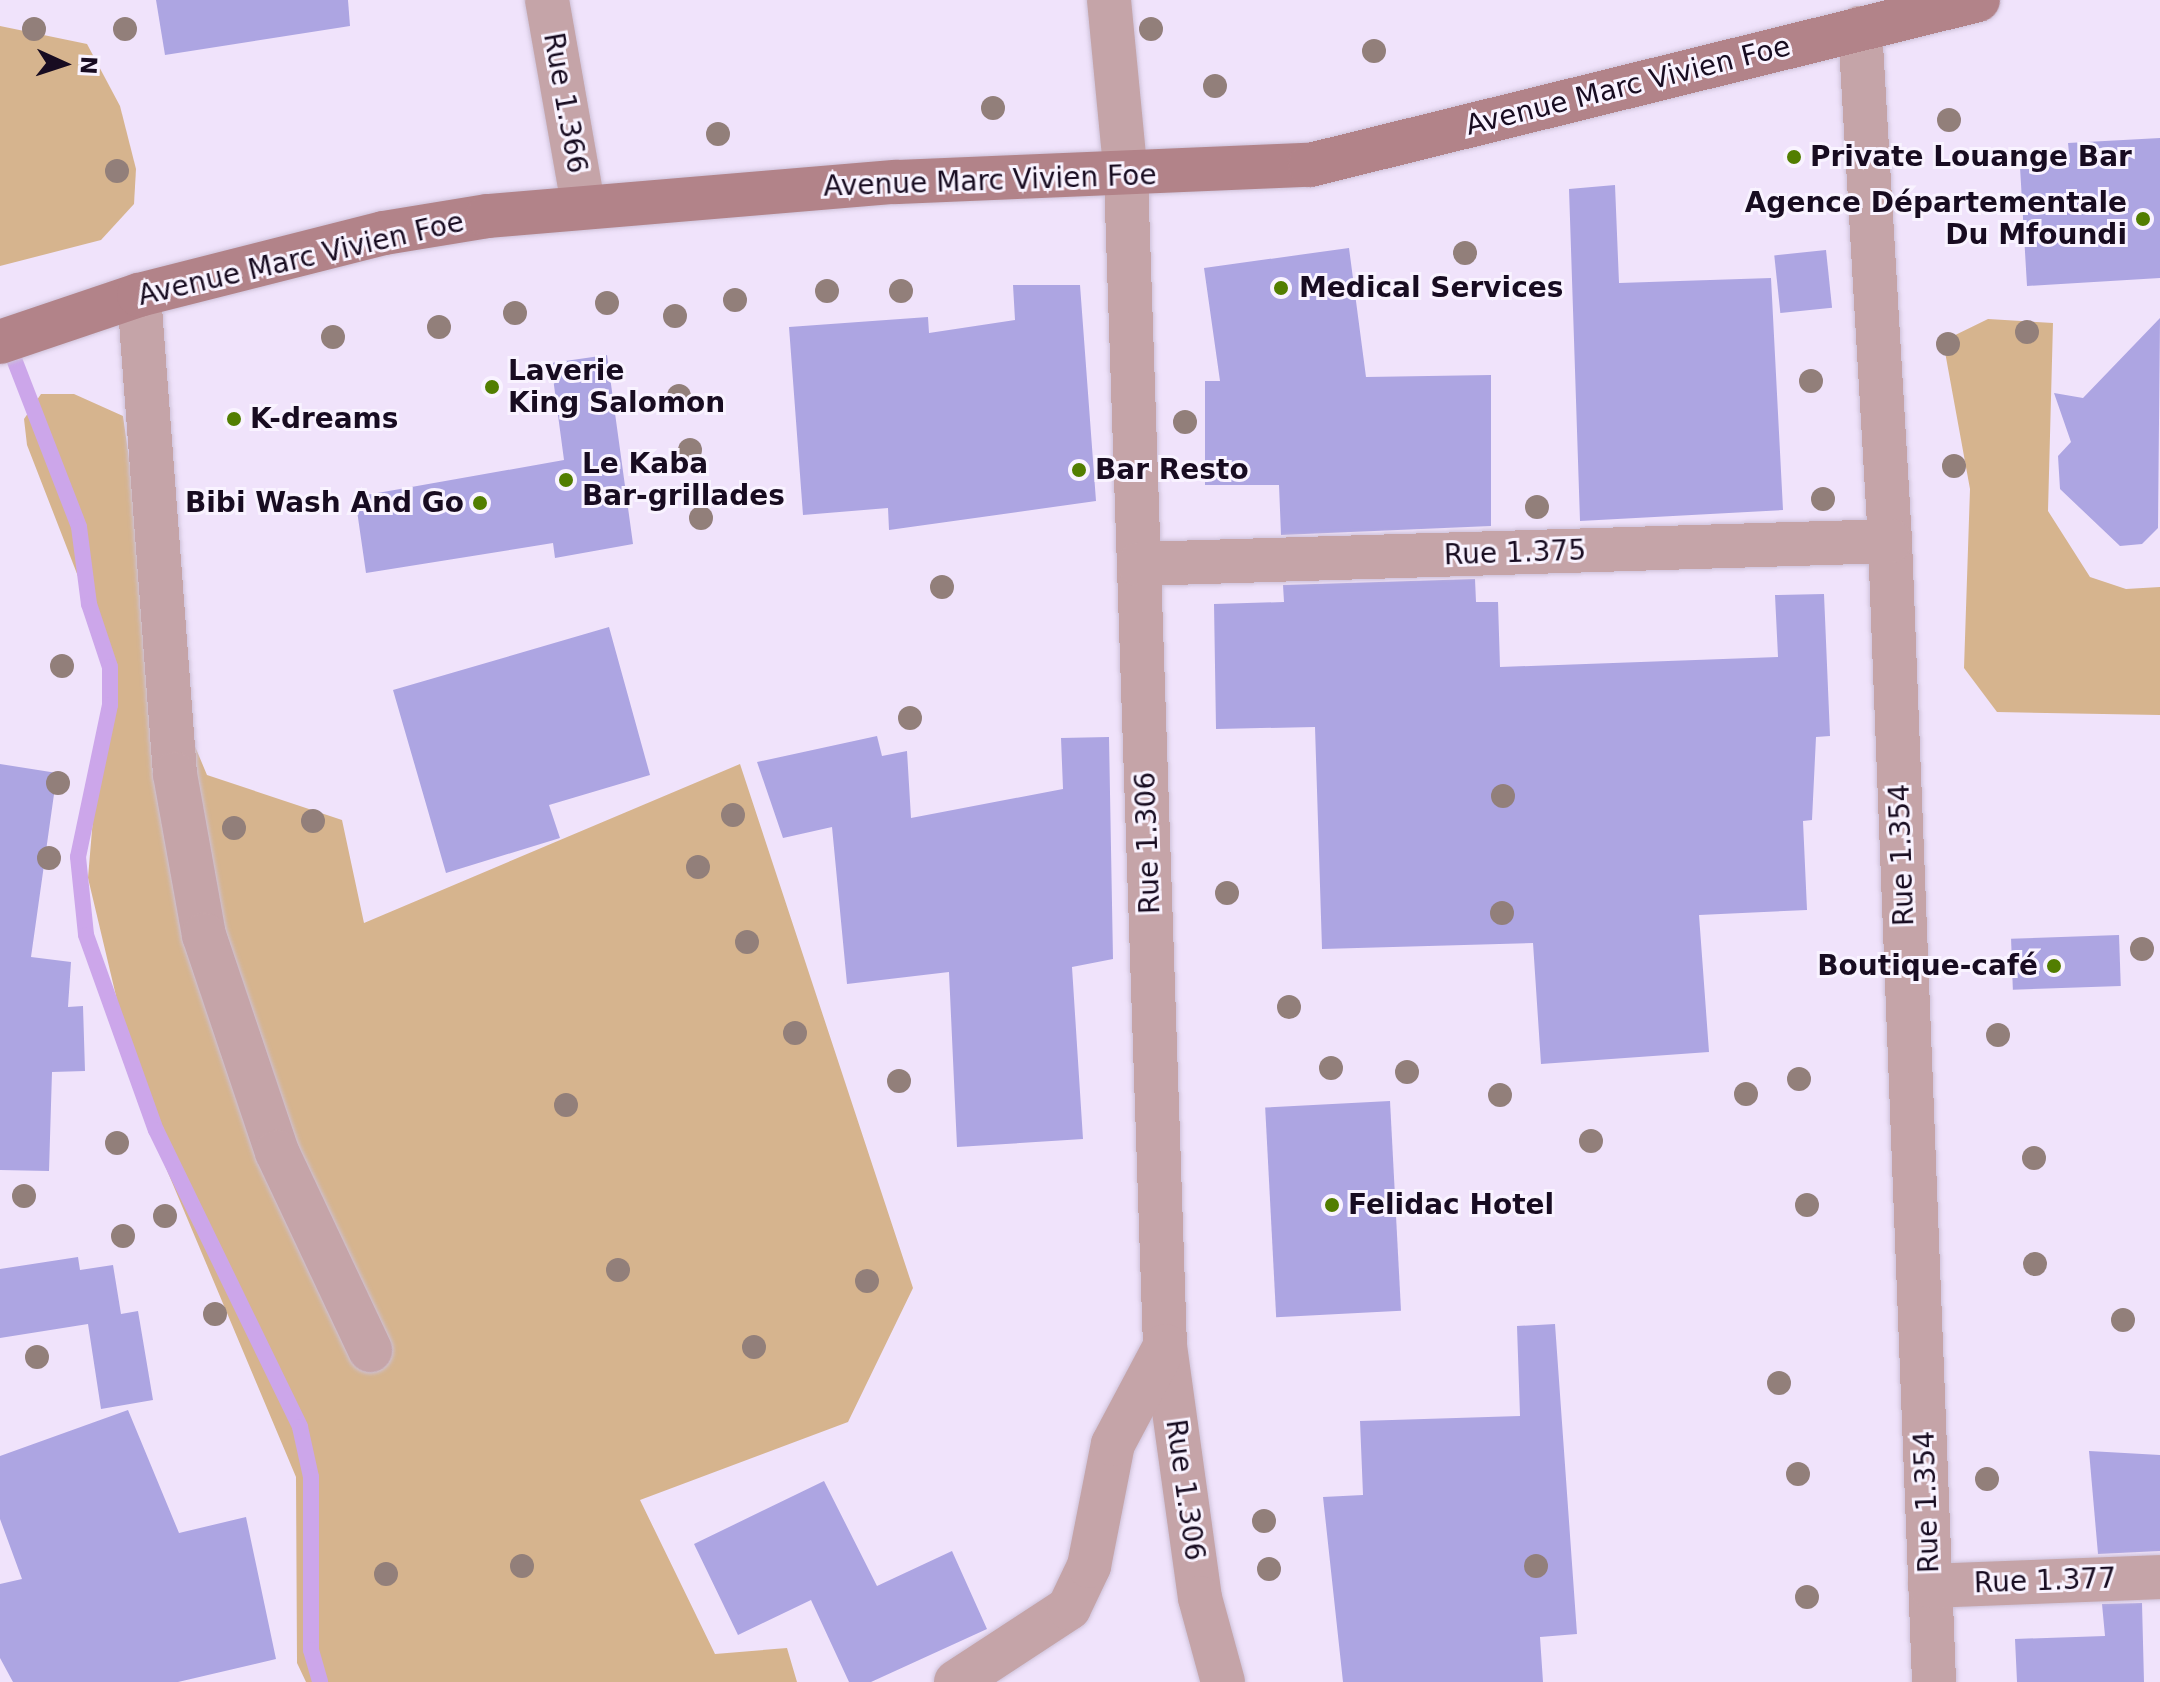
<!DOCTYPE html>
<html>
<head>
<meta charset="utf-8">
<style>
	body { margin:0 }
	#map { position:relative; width:2160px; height:1682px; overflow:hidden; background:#f0e3fb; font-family:"DejaVu Sans",sans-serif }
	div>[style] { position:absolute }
	.green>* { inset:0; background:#d6b48e }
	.stream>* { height:16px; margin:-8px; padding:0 8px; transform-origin:8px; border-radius:8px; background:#cca6ea }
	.building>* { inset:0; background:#ada5e2; transform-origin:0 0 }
	.roads { filter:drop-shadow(0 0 2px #cdc1d8) drop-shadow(0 0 2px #cdc1d8) }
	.street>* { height:44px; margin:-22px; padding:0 22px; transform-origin:22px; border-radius:22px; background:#c5a4a8 }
	.secondary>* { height:44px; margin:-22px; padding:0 22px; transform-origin:22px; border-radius:22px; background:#b28389 }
	.trees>* { width:24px; height:24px; margin:-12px; border-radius:50%; background:#927f7a }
	.dots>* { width:22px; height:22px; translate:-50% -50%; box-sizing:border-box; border:4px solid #f9f3ff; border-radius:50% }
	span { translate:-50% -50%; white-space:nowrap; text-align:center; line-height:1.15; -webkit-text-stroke:6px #f9f3ff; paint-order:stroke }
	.street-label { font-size:28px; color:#180c21 }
	.poi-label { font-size:28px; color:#180c21; font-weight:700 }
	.left { translate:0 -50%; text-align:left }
	.right { translate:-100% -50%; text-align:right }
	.north { position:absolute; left:24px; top:24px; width:80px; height:80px; -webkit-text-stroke:6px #f9f3ff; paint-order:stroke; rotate:93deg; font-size:22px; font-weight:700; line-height:32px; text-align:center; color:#180c21 }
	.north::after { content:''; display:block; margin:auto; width:28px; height:36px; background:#180c21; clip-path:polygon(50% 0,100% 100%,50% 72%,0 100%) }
</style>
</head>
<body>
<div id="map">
	<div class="green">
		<i style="clip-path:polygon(0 26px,87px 44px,120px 106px,136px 169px,134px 204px,101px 240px,0 266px)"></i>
		<i style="clip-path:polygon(1988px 319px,2053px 323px,2048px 511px,2090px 577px,2126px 589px,2160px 587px,2160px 715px,1997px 712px,1964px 668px,1970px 489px,1943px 341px)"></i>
		<i style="clip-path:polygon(41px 394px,74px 394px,123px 416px,157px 656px,207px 775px,342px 820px,364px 923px,740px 764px,913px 1288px,848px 1422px,640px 1500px,715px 1654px,787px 1648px,797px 1682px,306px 1682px,297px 1663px,296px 1477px,145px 1118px,88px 878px,107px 651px,27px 445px,24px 419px)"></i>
	</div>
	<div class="stream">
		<i style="left:7px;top:341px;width:199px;rotate:68.8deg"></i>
		<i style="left:79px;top:527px;width:78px;rotate:82.6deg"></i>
		<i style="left:89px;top:604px;width:66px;rotate:71.6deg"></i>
		<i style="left:110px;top:667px;width:38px;rotate:90deg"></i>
		<i style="left:110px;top:705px;width:155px;rotate:101.9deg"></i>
		<i style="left:78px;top:857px;width:78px;rotate:84.1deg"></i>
		<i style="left:86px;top:935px;width:207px;rotate:70.3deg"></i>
		<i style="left:156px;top:1130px;width:330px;rotate:64.1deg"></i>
		<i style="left:300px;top:1427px;width:51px;rotate:77.6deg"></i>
		<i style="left:311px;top:1477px;width:173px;rotate:90deg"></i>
		<i style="left:311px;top:1650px;width:33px;rotate:74deg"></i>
	</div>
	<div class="building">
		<i style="clip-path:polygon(156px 0,348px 0,350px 26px,165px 55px)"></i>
		<i style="clip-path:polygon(2160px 138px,2160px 278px,2027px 286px,2020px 167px,2070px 163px,2068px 143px)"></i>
		<i style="clip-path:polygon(1615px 185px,1619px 283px,1771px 278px,1783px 510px,1580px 521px,1569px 189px)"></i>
		<i style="clip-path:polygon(1349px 248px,1366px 377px,1491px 375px,1491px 526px,1281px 535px,1279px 485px,1205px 485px,1205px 381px,1220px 381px,1204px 268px)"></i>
		<i style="left:1826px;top:250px;width:58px;height:52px;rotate:84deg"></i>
		<i style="clip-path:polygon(1013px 285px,1080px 285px,1096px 501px,889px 530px,888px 508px,803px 515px,789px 327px,928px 317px,929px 333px,1015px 320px)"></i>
		<i style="clip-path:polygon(2160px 318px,2158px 528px,2142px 544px,2120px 546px,2060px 489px,2058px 456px,2071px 442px,2054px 393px,2083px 398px)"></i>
		<i style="clip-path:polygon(607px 355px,633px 544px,555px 558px,553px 543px,366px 573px,355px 497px,564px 460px,551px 363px)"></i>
		<i style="clip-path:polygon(1475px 579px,1476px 602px,1498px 602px,1500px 667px,1778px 657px,1775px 595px,1824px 594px,1830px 736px,1816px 737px,1812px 820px,1803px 821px,1807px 910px,1699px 915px,1709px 1052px,1541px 1064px,1533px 943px,1322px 949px,1315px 727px,1216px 729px,1214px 604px,1284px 602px,1283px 585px)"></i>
		<i style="clip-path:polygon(609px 627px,650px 775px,549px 805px,560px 838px,446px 873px,393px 690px)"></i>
		<i style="clip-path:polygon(877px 736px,882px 756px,907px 751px,911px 818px,1063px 789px,1061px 738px,1109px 737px,1113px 959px,1072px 967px,1083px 1139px,957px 1147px,949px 972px,847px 984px,832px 827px,783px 838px,757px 762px)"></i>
		<i style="clip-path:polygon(0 764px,57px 773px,31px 957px,71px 962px,68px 1007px,83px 1006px,85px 1071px,52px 1072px,49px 1171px,0 1170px)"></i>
		<i style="left:2119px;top:935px;width:51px;height:108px;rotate:88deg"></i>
		<i style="left:1390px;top:1101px;width:210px;height:125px;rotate:87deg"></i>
		<i style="clip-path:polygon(78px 1257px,80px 1270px,113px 1265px,121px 1314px,138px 1311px,153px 1400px,101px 1409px,88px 1324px,0 1338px,0 1269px)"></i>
		<i style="clip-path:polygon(1555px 1324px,1577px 1634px,1540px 1637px,1543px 1682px,1343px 1682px,1323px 1497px,1363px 1495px,1360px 1421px,1520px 1416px,1517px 1326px)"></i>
		<i style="clip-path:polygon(128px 1410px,179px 1533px,246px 1517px,276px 1659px,178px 1682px,13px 1682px,0 1658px,0 1584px,22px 1579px,0 1519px,0 1456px)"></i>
		<i style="clip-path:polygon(2089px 1451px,2160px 1455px,2160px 1551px,2098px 1554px)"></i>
		<i style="clip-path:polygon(824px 1481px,877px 1586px,952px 1551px,987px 1629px,871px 1682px,849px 1682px,811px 1600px,738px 1635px,694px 1544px)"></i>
		<i style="clip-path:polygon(2142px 1603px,2144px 1682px,2017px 1682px,2015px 1639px,2105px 1636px,2102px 1604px)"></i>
	</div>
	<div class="roads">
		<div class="street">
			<i style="left:547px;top:0;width:208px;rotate:80deg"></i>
			<i style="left:1109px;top:0;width:178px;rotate:84.5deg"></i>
			<i style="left:1126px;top:177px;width:1170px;rotate:88.09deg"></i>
			<i style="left:1165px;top:1346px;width:254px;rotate:82.1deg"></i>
			<i style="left:1200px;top:1598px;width:87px;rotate:74.7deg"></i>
			<i style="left:1860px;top:28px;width:514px;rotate:86.65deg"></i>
			<i style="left:1890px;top:541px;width:1142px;rotate:87.79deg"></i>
			<i style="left:139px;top:295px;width:480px;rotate:85.7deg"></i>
			<i style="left:175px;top:774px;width:164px;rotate:79.8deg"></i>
			<i style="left:204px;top:935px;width:229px;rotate:71.4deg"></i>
			<i style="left:277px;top:1152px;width:219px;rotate:64.8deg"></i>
			<i style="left:1139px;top:564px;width:751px;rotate:-1.75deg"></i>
			<i style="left:1930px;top:1586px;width:230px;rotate:-2.2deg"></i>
			<i style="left:956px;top:1682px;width:135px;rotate:-33.2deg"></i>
			<i style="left:1069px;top:1608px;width:47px;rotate:-64.5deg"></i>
			<i style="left:1089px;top:1566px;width:124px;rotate:-78.9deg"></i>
			<i style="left:1113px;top:1444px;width:111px;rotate:-62deg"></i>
		</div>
		<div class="secondary">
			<i style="left:0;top:342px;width:147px;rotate:-18.7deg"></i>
			<i style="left:139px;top:295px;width:253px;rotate:-14.2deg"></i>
			<i style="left:384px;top:233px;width:105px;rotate:-9.3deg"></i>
			<i style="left:488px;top:216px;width:409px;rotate:-4.8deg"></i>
			<i style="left:896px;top:182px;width:414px;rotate:-2.4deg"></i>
			<i style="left:1310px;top:165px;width:688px;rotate:-13.87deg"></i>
		</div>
	</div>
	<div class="trees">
		<i style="left:34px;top:29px"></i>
		<i style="left:125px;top:29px"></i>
		<i style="left:1151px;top:29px"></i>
		<i style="left:1374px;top:51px"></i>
		<i style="left:1215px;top:86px"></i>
		<i style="left:993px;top:108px"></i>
		<i style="left:1949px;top:120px"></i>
		<i style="left:718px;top:134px"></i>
		<i style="left:117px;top:171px"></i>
		<i style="left:1465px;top:253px"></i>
		<i style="left:827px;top:291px"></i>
		<i style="left:901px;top:291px"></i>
		<i style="left:735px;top:300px"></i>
		<i style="left:607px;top:303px"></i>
		<i style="left:515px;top:313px"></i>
		<i style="left:675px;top:316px"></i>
		<i style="left:439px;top:327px"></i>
		<i style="left:2027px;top:332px"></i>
		<i style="left:333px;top:337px"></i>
		<i style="left:1948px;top:344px"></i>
		<i style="left:1811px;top:381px"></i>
		<i style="left:679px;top:396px"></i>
		<i style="left:1185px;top:422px"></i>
		<i style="left:690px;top:450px"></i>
		<i style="left:1954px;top:466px"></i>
		<i style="left:1823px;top:499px"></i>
		<i style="left:1537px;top:507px"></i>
		<i style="left:701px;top:518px"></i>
		<i style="left:942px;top:587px"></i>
		<i style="left:62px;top:666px"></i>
		<i style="left:910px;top:718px"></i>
		<i style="left:58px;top:783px"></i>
		<i style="left:1503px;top:796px"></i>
		<i style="left:733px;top:815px"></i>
		<i style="left:313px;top:821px"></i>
		<i style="left:234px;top:828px"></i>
		<i style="left:49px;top:858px"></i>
		<i style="left:698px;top:867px"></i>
		<i style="left:1227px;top:893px"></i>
		<i style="left:1502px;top:913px"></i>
		<i style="left:747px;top:942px"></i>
		<i style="left:2142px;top:949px"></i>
		<i style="left:1289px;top:1007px"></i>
		<i style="left:795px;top:1033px"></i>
		<i style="left:1998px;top:1035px"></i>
		<i style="left:1331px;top:1068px"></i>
		<i style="left:1407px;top:1072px"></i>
		<i style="left:1799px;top:1079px"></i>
		<i style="left:899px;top:1081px"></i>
		<i style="left:1746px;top:1094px"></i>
		<i style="left:1500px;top:1095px"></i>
		<i style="left:566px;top:1105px"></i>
		<i style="left:1591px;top:1141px"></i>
		<i style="left:117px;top:1143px"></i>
		<i style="left:2034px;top:1158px"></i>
		<i style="left:24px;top:1196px"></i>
		<i style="left:1807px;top:1205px"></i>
		<i style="left:165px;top:1216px"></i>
		<i style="left:123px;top:1236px"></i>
		<i style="left:2035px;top:1264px"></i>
		<i style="left:618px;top:1270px"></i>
		<i style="left:867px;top:1281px"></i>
		<i style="left:215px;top:1314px"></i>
		<i style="left:2123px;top:1320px"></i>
		<i style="left:754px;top:1347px"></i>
		<i style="left:37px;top:1357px"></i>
		<i style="left:1779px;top:1383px"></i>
		<i style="left:1798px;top:1474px"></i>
		<i style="left:1987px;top:1479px"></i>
		<i style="left:1264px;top:1521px"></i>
		<i style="left:522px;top:1566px"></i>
		<i style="left:1536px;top:1566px"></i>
		<i style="left:1269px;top:1569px"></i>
		<i style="left:386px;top:1574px"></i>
		<i style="left:1807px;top:1597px"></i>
	</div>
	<div class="dots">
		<i style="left:1794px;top:157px;background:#527e01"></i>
		<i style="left:2143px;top:219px;background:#527e01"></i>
		<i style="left:1281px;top:288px;background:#527e01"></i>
		<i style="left:492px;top:387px;background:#527e01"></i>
		<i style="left:234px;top:419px;background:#527e01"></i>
		<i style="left:1079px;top:470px;background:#527e01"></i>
		<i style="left:566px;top:480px;background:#527e01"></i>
		<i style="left:480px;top:503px;background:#527e01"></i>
		<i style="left:2054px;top:966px;background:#527e01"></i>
		<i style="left:1332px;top:1205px;background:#527e01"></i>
	</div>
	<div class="street-label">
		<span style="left:1628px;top:86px;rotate:-14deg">Avenue Marc Vivien Foe</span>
		<span style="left:565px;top:103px;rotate:80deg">Rue 1.366</span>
		<span style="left:990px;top:181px;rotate:-2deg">Avenue Marc Vivien Foe</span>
		<span style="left:301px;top:259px;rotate:-13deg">Avenue Marc Vivien Foe</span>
		<span style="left:1515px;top:553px;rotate:-2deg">Rue 1.375</span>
		<span style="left:1148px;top:843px;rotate:-92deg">Rue 1.306</span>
		<span style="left:1902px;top:855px;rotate:-92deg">Rue 1.354</span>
		<span style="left:1185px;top:1490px;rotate:82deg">Rue 1.306</span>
		<span style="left:1927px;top:1502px;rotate:-92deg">Rue 1.354</span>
		<span style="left:2045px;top:1581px;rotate:-2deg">Rue 1.377</span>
	</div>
	<div class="poi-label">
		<span class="left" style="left:1810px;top:157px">Private Louange Bar</span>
		<span class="right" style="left:2127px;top:219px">Agence Départementale<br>Du Mfoundi</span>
		<span class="left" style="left:1299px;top:288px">Medical Services</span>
		<span class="left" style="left:508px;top:387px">Laverie<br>King Salomon</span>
		<span class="left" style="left:250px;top:419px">K-dreams</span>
		<span class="left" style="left:582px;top:480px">Le Kaba<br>Bar-grillades</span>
		<span class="left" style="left:1095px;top:470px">Bar Resto</span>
		<span class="right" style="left:464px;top:503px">Bibi Wash And Go</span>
		<span class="right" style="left:2038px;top:966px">Boutique-café</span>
		<span class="left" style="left:1348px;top:1205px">Felidac Hotel</span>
	</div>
	<div class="north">N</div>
</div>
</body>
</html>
